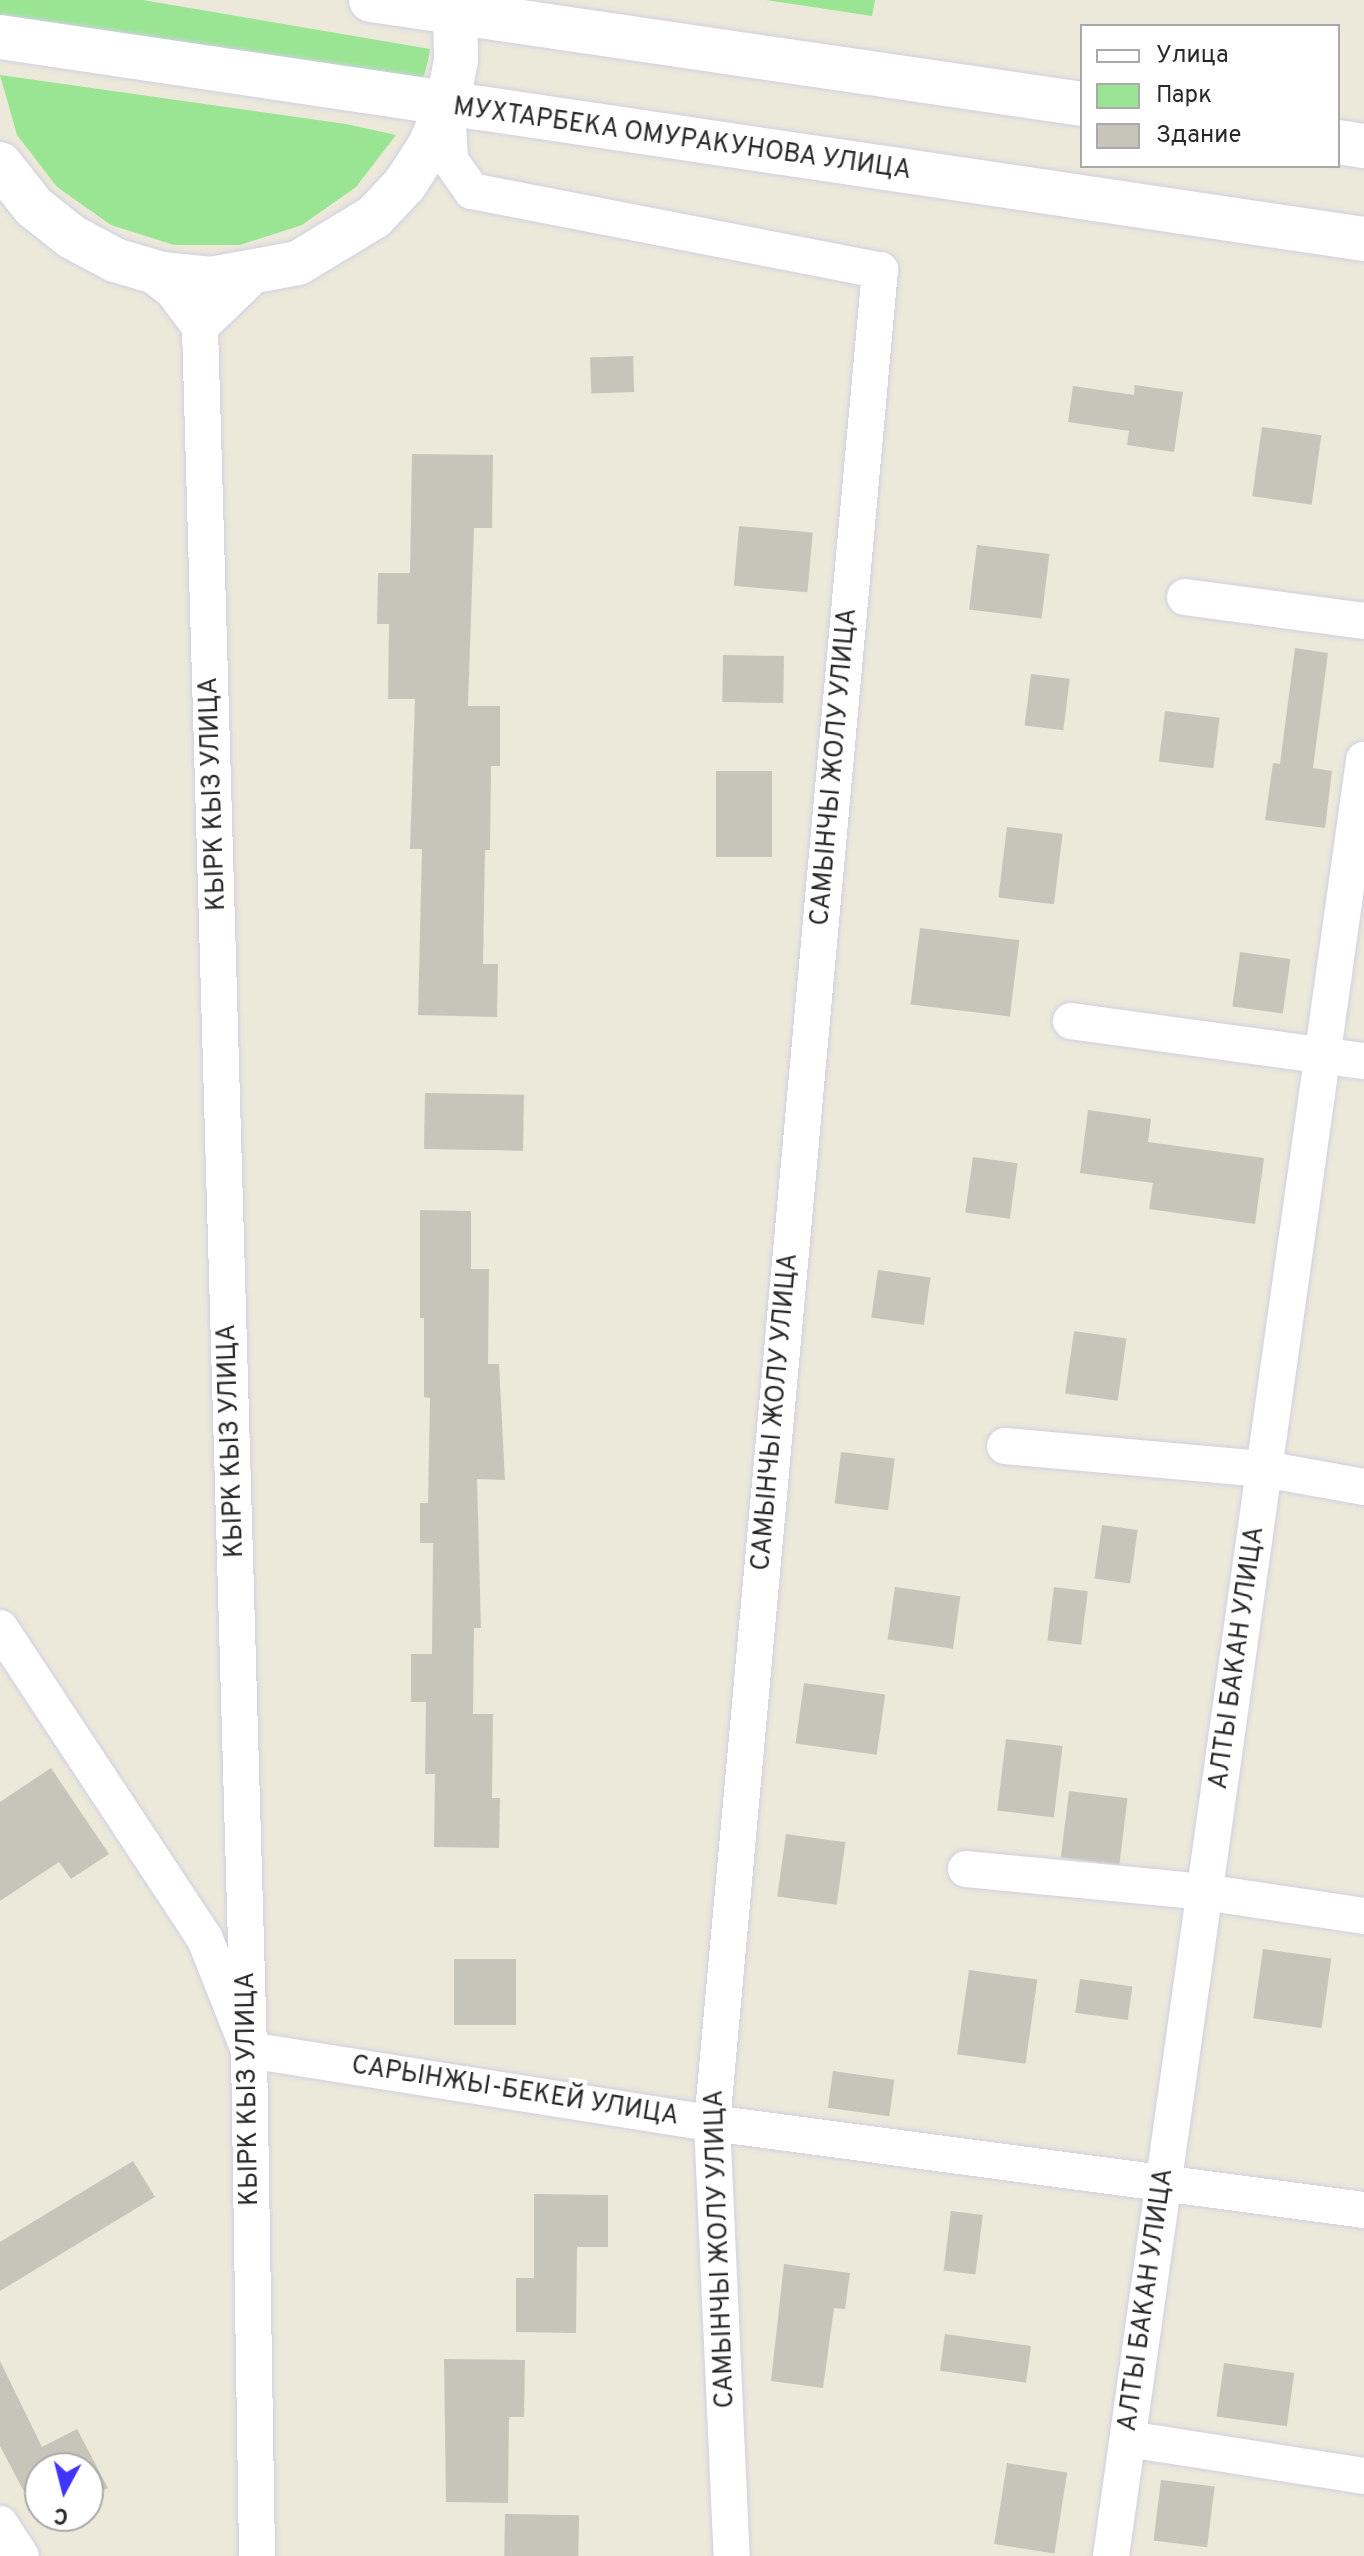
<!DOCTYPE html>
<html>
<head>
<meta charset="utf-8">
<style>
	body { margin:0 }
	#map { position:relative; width:1364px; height:2556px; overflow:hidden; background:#ece9da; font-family:Overpass,sans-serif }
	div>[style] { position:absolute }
	.green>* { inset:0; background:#9ae594 }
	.building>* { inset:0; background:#c7c5ba; transform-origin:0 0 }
	.roads { filter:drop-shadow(0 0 2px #d0cfe2) drop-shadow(0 0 2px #d0cfe2) }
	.minor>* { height:36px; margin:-18px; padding:0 18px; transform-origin:18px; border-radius:18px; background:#fff }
	.secondary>* { height:44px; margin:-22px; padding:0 22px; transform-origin:22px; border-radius:22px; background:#fff }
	span { translate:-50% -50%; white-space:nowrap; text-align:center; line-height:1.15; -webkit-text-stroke:8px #fff; paint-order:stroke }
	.street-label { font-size:26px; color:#292929 }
	.legend { position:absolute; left:1080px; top:24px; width:260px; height:144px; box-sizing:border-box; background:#fff; border:2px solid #a9a9a9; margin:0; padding:10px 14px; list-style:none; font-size:24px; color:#292929 }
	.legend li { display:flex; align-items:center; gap:16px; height:40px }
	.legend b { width:40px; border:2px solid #a9a9a9 }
	.north { position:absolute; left:24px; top:2452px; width:80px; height:80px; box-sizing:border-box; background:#fff; border:2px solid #a9a9a9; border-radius:50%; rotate:187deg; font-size:22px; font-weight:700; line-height:32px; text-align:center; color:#292929 }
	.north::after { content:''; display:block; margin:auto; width:28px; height:36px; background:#4234ff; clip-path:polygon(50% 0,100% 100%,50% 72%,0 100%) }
</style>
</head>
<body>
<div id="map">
	<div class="green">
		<i style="clip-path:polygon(0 0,143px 0,430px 49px,428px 61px,423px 79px,0 17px)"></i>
		<i style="clip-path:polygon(766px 0,875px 0,872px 16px)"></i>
		<i style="clip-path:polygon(0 75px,346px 124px,396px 135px,356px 187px,302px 225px,240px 245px,174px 245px,111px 225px,57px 187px,17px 135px)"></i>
	</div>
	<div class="building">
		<i style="left:633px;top:356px;width:36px;height:43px;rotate:88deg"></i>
		<i style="clip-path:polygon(1135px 385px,1183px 392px,1174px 452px,1127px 445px,1129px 431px,1068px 422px,1073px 386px,1134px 395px)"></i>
		<i style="left:1262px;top:427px;width:60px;height:70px;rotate:8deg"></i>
		<i style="clip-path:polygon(412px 454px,493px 455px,492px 528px,474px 528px,468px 706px,500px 706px,500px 766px,491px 766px,490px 850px,485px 850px,483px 964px,498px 964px,497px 1017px,418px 1015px,422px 849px,410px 849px,415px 699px,388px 699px,389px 624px,377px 624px,378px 573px,410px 573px)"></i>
		<i style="left:739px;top:526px;width:74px;height:60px;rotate:5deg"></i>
		<i style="left:977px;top:545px;width:73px;height:65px;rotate:7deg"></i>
		<i style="clip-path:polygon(1295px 648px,1328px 653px,1313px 768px,1332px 771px,1325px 828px,1265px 820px,1273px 763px,1280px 764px)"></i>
		<i style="left:723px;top:655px;width:61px;height:47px;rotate:1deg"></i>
		<i style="left:1031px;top:674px;width:39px;height:52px;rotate:7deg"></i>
		<i style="left:1165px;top:711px;width:55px;height:51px;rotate:7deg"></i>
		<i style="left:716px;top:771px;width:56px;height:86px"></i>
		<i style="left:1007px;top:827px;width:56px;height:71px;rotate:7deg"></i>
		<i style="left:920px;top:928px;width:100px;height:77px;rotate:7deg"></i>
		<i style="left:1240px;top:952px;width:51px;height:55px;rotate:8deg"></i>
		<i style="left:425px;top:1093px;width:99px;height:56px;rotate:1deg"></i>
		<i style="clip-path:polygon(1088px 1110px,1151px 1119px,1148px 1142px,1264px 1158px,1255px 1224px,1149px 1209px,1153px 1183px,1080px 1173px)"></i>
		<i style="left:973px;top:1157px;width:45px;height:56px;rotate:8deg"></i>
		<i style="clip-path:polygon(420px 1210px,471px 1211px,471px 1269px,489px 1269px,488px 1364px,499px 1364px,505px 1480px,477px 1479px,481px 1628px,474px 1628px,473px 1714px,493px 1714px,492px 1798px,500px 1798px,499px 1848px,434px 1847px,435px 1774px,425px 1774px,426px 1702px,411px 1702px,411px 1654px,432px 1654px,433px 1543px,420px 1543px,420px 1503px,428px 1503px,430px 1398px,424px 1397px,424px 1318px,420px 1318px)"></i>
		<i style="left:878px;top:1270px;width:53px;height:48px;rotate:8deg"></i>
		<i style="left:1074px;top:1331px;width:53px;height:63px;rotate:8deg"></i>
		<i style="left:841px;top:1452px;width:54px;height:52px;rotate:7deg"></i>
		<i style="left:1102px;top:1525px;width:36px;height:54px;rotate:8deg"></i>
		<i style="left:895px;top:1587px;width:66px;height:53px;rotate:8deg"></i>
		<i style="left:1054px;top:1587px;width:34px;height:54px;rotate:7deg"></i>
		<i style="left:804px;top:1683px;width:82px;height:61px;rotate:8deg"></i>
		<i style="left:1006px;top:1739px;width:57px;height:72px;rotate:7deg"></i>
		<i style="clip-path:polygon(51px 1768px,109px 1854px,71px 1879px,59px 1862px,0 1901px,0 1802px)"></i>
		<i style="left:1069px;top:1791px;width:59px;height:67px;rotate:7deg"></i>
		<i style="left:786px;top:1834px;width:60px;height:63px;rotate:8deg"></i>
		<i style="left:1263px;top:1949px;width:69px;height:70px;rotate:8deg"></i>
		<i style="left:454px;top:1959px;width:62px;height:66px"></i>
		<i style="left:969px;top:1970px;width:69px;height:85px;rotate:8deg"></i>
		<i style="left:1080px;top:1979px;width:53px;height:34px;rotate:8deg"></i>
		<i style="left:833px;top:2071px;width:62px;height:37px;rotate:8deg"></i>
		<i style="clip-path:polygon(133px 2161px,155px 2197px,0 2291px,0 2242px)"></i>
		<i style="clip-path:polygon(534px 2194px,608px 2195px,608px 2247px,577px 2247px,576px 2333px,516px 2332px,516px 2278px,534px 2278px)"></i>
		<i style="left:951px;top:2211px;width:32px;height:60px;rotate:7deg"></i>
		<i style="clip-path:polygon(784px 2264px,850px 2273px,845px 2309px,834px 2308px,823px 2388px,771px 2381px)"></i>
		<i style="left:945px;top:2334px;width:87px;height:37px;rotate:8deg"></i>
		<i style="clip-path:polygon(444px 2359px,525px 2360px,524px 2417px,509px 2417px,508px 2503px,446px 2502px)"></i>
		<i style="clip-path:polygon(0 2361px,42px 2447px,77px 2429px,108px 2488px,88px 2498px,88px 2468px,40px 2468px,40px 2516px,52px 2516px,40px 2522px,0 2446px)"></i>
		<i style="left:1224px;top:2363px;width:71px;height:54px;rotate:8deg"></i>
		<i style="left:1007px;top:2463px;width:61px;height:82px;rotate:9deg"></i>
		<i style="left:1161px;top:2480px;width:54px;height:61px;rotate:7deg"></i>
		<i style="left:505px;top:2514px;width:74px;height:42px;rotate:1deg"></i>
	</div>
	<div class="roads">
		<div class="minor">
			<i style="left:447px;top:106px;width:54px;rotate:86.8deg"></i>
			<i style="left:450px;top:160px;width:38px;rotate:55deg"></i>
			<i style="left:472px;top:191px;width:416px;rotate:11deg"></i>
			<i style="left:880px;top:270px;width:1861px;rotate:95.18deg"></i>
			<i style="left:712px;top:2123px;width:433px;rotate:87.4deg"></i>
			<i style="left:145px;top:269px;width:36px;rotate:38deg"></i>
			<i style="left:173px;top:291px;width:45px;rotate:53.1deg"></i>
			<i style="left:200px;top:327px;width:1724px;rotate:88.37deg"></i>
			<i style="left:249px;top:2050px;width:506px;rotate:89.09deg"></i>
			<i style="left:200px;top:327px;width:76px;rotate:-43.9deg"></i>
			<i style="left:1185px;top:597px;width:181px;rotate:7.6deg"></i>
			<i style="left:1071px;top:1021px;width:296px;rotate:7.8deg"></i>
			<i style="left:1005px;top:1446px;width:260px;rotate:5.1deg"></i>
			<i style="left:1264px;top:1469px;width:102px;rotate:10.2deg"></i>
			<i style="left:0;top:1628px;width:372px;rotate:56.6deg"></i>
			<i style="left:205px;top:1939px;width:119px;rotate:68.4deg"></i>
			<i style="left:249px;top:2050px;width:469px;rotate:9deg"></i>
			<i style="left:712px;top:2123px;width:658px;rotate:7.6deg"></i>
			<i style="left:966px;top:1869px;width:239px;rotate:5.5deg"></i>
			<i style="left:1204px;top:1892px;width:162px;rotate:8.5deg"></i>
			<i style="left:1128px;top:2439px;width:239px;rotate:8.9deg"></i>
			<i style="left:0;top:2524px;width:38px;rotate:57deg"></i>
			<i style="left:1111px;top:2556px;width:1814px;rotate:-81.98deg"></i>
		</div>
		<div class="secondary">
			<i style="left:371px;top:0;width:719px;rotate:8.32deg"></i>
			<i style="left:0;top:37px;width:1379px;rotate:8.42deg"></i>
			<i style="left:1338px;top:142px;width:26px;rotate:9deg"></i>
			<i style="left:0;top:164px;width:55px;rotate:51.7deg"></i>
			<i style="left:34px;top:207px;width:48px;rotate:38.3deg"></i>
			<i style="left:72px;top:237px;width:49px;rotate:28.1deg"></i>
			<i style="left:115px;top:260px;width:49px;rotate:16.6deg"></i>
			<i style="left:162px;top:274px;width:49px;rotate:5.8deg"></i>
			<i style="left:211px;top:279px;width:88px;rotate:-10.4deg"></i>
			<i style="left:298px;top:263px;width:89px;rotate:-31.2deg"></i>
			<i style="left:374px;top:217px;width:45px;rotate:-46.8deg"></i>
			<i style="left:405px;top:184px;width:44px;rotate:-57deg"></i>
			<i style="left:429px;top:147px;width:45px;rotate:-66.3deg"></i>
			<i style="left:447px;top:106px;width:47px;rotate:-78.9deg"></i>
			<i style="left:456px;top:60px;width:60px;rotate:-91deg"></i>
		</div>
	</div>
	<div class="street-label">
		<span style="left:682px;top:140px;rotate:8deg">МУХТАРБЕКА ОМУРАКУНОВА УЛИЦА</span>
		<span style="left:835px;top:767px;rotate:-85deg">САМЫНЧЫ ЖОЛУ УЛИЦА</span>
		<span style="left:214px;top:794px;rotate:-92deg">КЫРК КЫЗ УЛИЦА</span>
		<span style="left:776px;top:1412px;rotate:-85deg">САМЫНЧЫ ЖОЛУ УЛИЦА</span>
		<span style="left:232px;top:1441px;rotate:-92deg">КЫРК КЫЗ УЛИЦА</span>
		<span style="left:1238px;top:1658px;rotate:-82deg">АЛТЫ БАКАН УЛИЦА</span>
		<span style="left:249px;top:2089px;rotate:-91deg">КЫРК КЫЗ УЛИЦА</span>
		<span style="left:515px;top:2092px;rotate:9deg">САРЫНЖЫ-БЕКЕЙ УЛИЦА</span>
		<span style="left:721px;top:2249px;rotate:-92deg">САМЫНЧЫ ЖОЛУ УЛИЦА</span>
		<span style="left:1147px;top:2300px;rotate:-82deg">АЛТЫ БАКАН УЛИЦА</span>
	</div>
	<ul class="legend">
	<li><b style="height:10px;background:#fff"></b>Улица</li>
	<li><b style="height:22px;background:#9ae594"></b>Парк</li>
	<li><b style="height:22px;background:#c7c5ba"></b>Здание</li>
	</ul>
	<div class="north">С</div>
</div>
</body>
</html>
